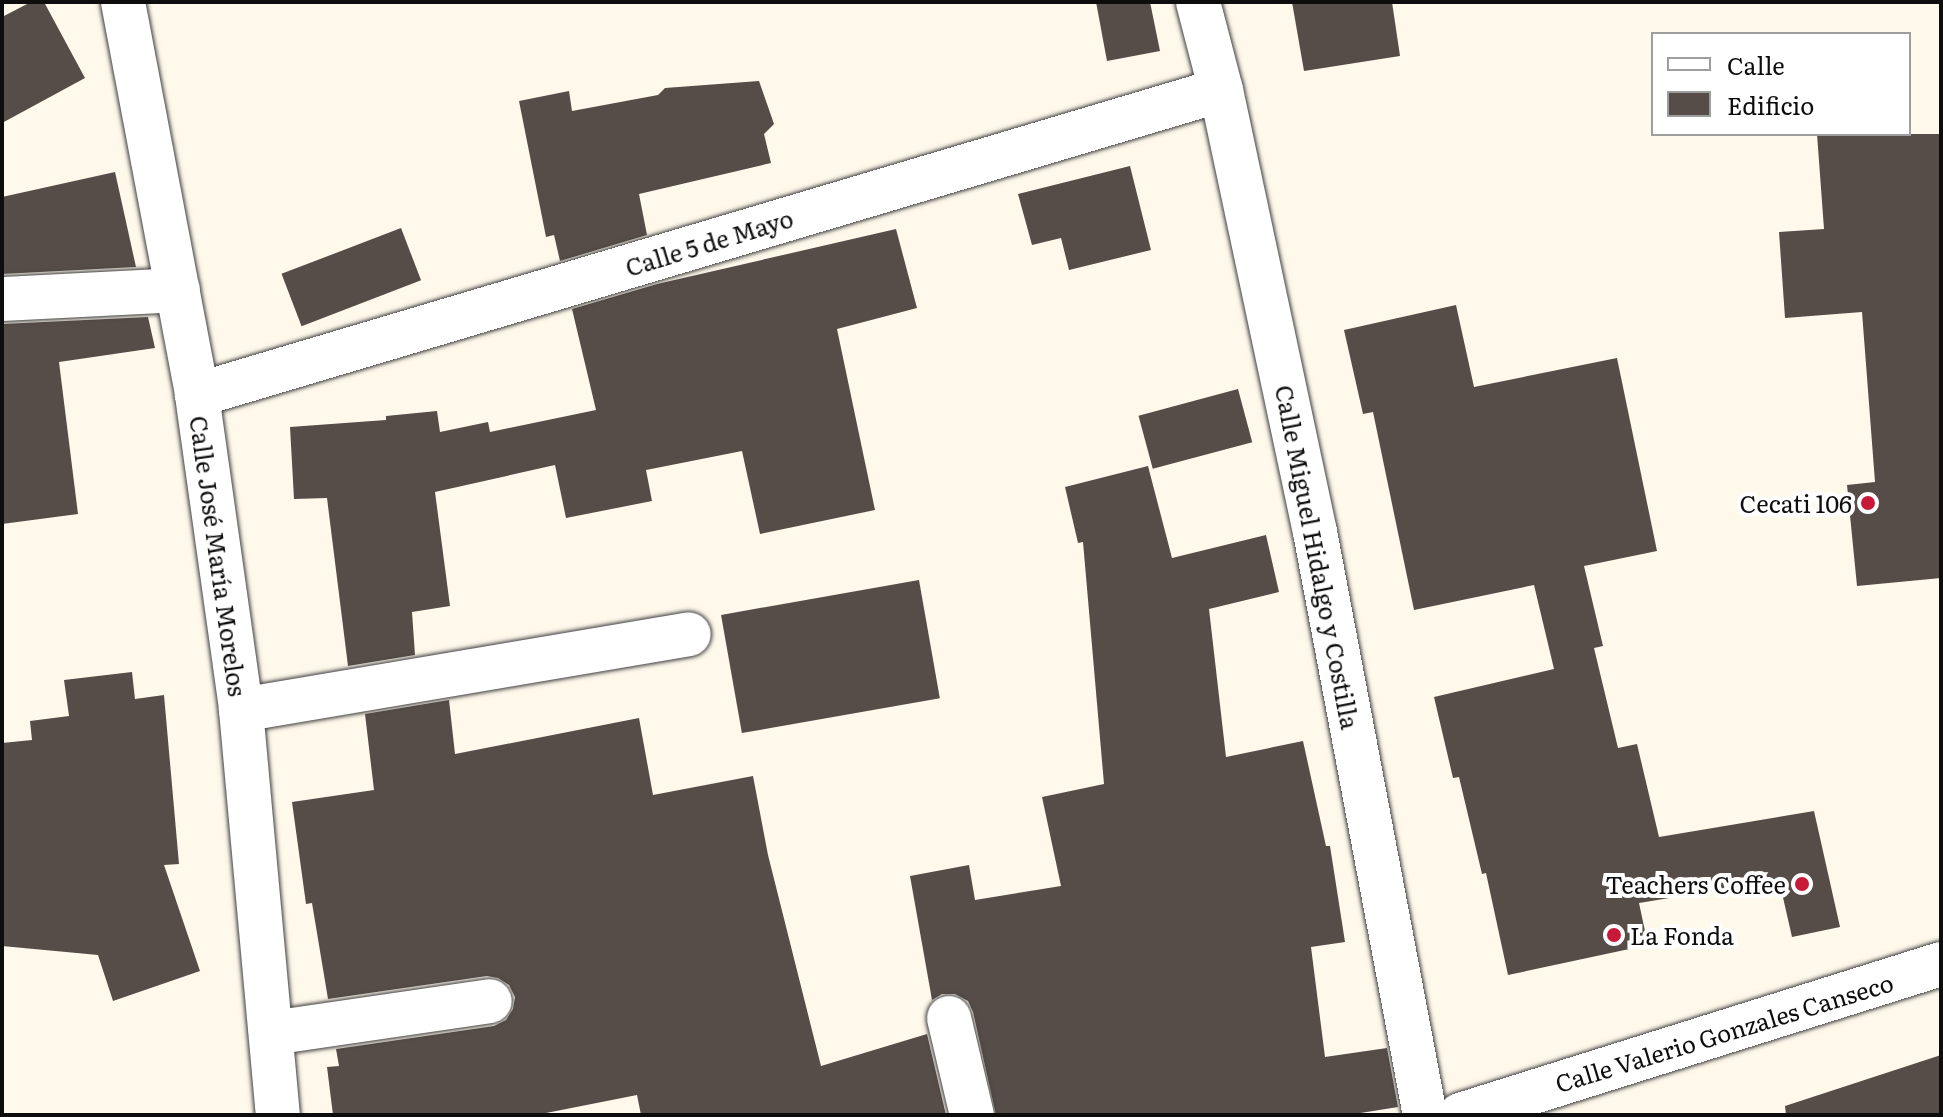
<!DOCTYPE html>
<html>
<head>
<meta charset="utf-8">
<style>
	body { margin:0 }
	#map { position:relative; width:1943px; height:1117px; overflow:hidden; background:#fff9ec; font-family:Literata,serif }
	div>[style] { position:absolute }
	.building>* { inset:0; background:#564c48; transform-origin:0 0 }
	.roads { filter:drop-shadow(0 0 2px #404040) drop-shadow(0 0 2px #404040) }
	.minor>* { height:44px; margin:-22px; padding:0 22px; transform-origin:22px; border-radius:22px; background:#fff }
	.tertiary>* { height:44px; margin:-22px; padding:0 22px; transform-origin:22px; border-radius:22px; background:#fff }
	.dots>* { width:22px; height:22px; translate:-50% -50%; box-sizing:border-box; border:4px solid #fff; border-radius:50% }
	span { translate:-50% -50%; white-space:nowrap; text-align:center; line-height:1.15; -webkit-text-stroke:8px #fff; paint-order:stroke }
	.street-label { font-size:24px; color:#0d0d0d }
	.poi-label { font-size:24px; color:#0d0d0d }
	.right { translate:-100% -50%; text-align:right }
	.left { translate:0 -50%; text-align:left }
	.frame { position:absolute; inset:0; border:4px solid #0d0d0d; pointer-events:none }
	.legend { position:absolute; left:1651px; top:32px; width:260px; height:104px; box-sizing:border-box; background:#fff; border:2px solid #9e9e9e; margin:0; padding:10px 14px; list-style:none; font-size:24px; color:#0d0d0d }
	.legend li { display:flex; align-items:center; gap:16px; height:40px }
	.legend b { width:40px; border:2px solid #9e9e9e }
</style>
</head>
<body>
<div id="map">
	<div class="building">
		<i style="clip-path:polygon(31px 2px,44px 2px,85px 78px,2px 123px,2px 17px)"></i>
		<i style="clip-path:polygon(1096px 2px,1150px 2px,1160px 51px,1107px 61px)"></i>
		<i style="clip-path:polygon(1292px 2px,1392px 2px,1400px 56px,1304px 71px)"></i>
		<i style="clip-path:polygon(759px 81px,774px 124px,764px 134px,771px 163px,639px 194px,647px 235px,560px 261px,554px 235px,546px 237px,519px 101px,569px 91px,572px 111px,658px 95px,665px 88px)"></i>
		<i style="clip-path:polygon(1817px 134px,1941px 134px,1941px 578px,1857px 586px,1847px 485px,1875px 482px,1862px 312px,1785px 318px,1779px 232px,1824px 229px)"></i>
		<i style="clip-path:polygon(1130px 166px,1151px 250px,1069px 270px,1061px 238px,1032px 245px,1018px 194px)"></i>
		<i style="clip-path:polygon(115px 172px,136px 267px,2px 274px,2px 197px)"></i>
		<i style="left:401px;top:228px;width:56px;height:128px;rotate:69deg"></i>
		<i style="clip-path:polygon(896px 229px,917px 308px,837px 329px,875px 510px,760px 534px,742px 451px,646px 470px,652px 501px,566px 518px,555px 465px,435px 492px,450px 606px,412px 612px,415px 655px,348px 666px,327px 498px,294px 499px,290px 427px,386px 420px,386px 416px,437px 411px,440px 432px,488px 422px,490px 432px,596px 410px,572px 309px,657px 284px)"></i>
		<i style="clip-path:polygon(1456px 305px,1474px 387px,1617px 358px,1657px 551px,1584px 566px,1603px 646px,1594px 648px,1618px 748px,1637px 744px,1659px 837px,1814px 811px,1840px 927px,1792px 937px,1779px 880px,1639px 903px,1648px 945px,1508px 975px,1486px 873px,1482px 874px,1459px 777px,1453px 778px,1434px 697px,1554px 669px,1534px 585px,1414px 610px,1373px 412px,1363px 414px,1344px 330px)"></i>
		<i style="clip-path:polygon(148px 317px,155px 348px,59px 362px,78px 514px,2px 524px,2px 324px)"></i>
		<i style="left:1238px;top:389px;width:55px;height:103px;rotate:75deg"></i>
		<i style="clip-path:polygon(1148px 466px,1172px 558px,1266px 535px,1279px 592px,1209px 609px,1226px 757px,1303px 741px,1326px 846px,1330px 846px,1345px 942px,1311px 947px,1325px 1057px,1387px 1048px,1398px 1107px,1348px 1115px,996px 1115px,973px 1012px,968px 1001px,955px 994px,942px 994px,932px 1000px,910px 876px,969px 865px,975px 900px,1061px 886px,1042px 797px,1104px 784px,1083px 542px,1078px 543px,1065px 487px)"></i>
		<i style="left:919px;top:580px;width:120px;height:201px;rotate:80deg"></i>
		<i style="clip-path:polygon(132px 672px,135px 699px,164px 695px,179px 864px,164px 865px,200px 971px,113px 1001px,98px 955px,2px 946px,2px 743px,32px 740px,30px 721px,69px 716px,64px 680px)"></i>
		<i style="clip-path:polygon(449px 700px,455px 754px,639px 718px,653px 795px,753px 776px,768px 855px,821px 1066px,927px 1034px,946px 1115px,641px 1115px,637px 1095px,536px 1115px,333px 1115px,327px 1067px,339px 1066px,336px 1049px,494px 1026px,506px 1020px,513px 1009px,515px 997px,509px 985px,498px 978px,487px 976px,328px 999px,312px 903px,306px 904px,292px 802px,374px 790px,365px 714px)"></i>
		<i style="clip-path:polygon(1941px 1055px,1941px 1115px,1786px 1115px,1785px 1106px)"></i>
	</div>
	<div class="roads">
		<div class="minor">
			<i style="left:123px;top:2px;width:400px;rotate:79.3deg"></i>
			<i style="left:197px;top:395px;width:318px;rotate:82deg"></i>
			<i style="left:241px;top:710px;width:407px;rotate:84.8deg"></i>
			<i style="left:1198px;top:2px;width:91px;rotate:75.4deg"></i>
			<i style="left:1221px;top:90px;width:452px;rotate:78deg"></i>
			<i style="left:1315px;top:532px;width:593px;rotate:79.32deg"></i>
			<i style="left:2px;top:299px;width:176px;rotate:-2.9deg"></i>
			<i style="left:197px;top:395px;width:1068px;rotate:-16.59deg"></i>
			<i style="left:241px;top:710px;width:454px;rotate:-9.6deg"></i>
			<i style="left:949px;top:1018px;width:100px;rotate:76.7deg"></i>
			<i style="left:271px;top:1033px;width:221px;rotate:-8.3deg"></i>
		</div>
		<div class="tertiary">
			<i style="left:1460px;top:1115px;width:504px;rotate:-17.43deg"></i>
		</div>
	</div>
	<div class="dots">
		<i style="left:1868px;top:503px;background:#c71a39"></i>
		<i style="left:1802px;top:884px;background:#c71a39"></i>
		<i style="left:1614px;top:935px;background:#c71a39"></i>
	</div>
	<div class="street-label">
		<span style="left:709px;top:242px;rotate:-17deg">Calle 5 de Mayo</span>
		<span style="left:219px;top:556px;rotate:82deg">Calle José María Morelos</span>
		<span style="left:1318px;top:557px;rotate:79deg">Calle Miguel Hidalgo y Costilla</span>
		<span style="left:1724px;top:1032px;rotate:-17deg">Calle Valerio Gonzales Canseco</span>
	</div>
	<div class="poi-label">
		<span class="right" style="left:1852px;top:503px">Cecati 106</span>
		<span class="right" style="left:1786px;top:884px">Teachers Coffee</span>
		<span class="left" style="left:1630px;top:935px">La Fonda</span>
	</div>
	<div class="frame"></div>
	<ul class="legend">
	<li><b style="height:10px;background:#fff"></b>Calle</li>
	<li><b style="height:22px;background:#564c48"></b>Edificio</li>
	</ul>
</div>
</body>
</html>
